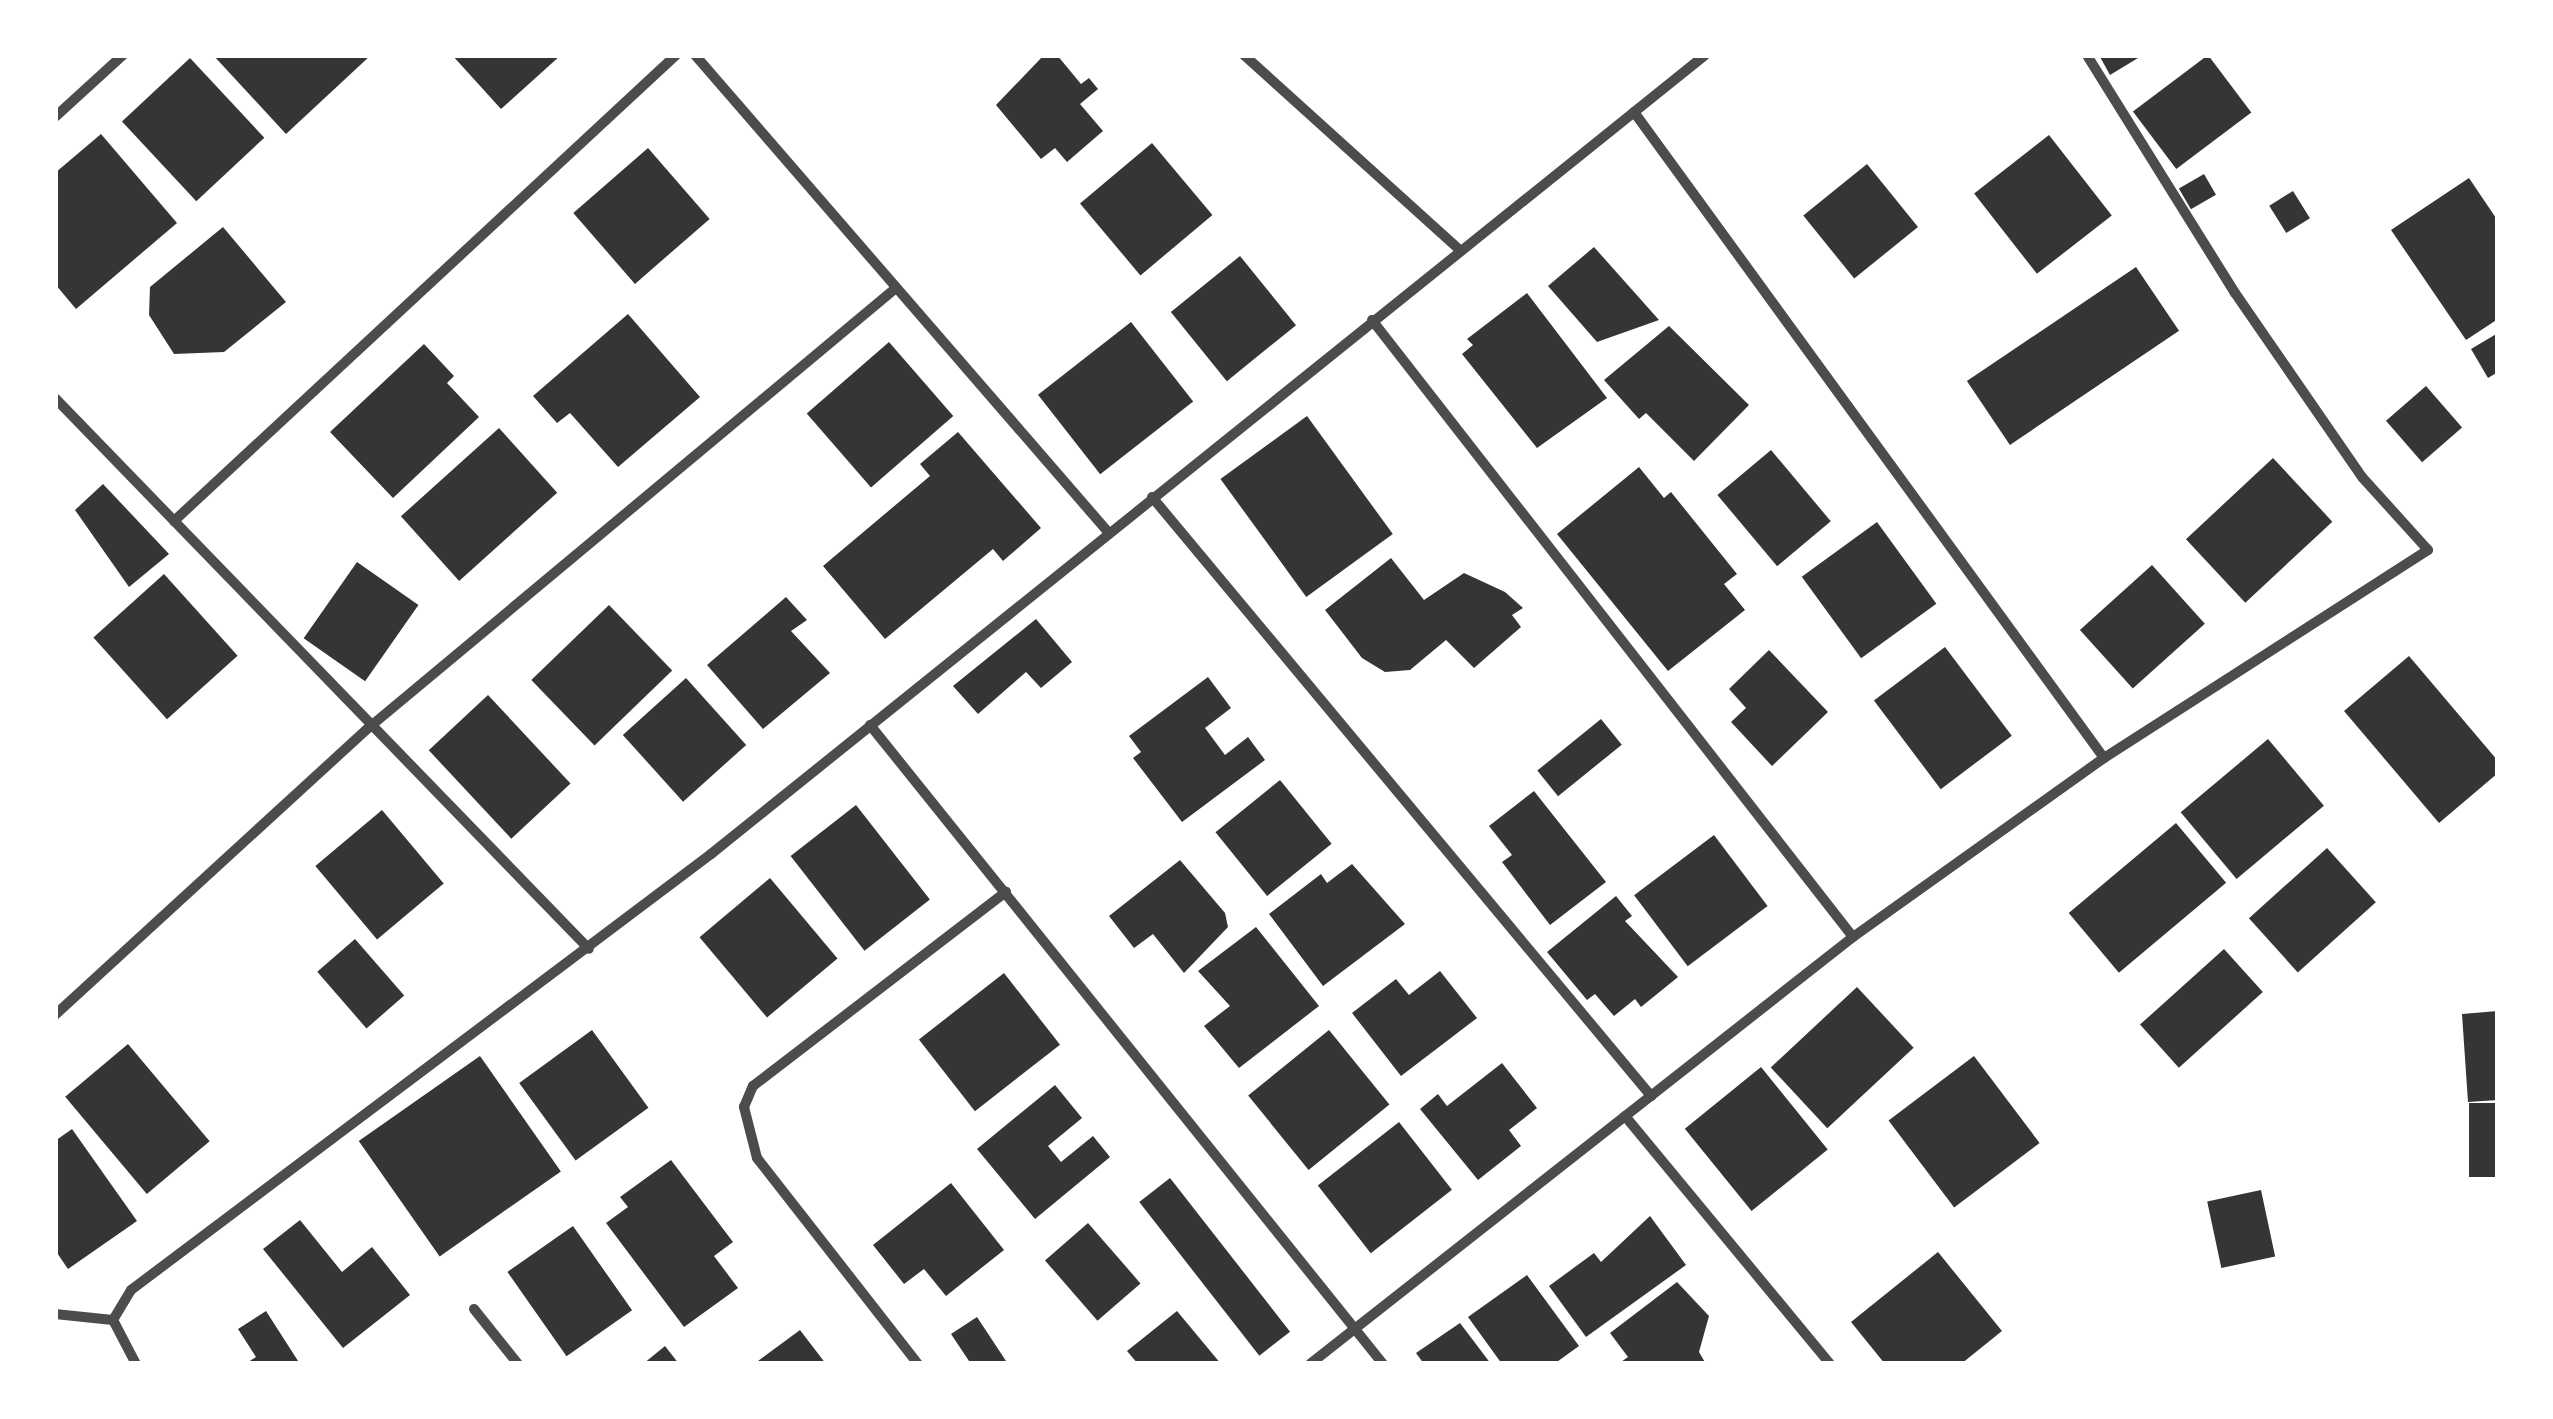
<!DOCTYPE html>
<html>
<head>
<meta charset="utf-8">
<style>
	body { margin:0 }
	#map { position:relative; width:2553px; height:1419px; overflow:hidden; background:#fff; font-family:"Libre Baskerville",serif }
	div>[style] { position:absolute }
	.building>* { inset:0; background:#353535; transform-origin:0 0 }
	.minor>* { height:10px; margin:-5px; padding:0 5px; transform-origin:5px; border-radius:5px; background:#4c4c4c }
	span { translate:-50% -50%; white-space:nowrap; text-align:center; line-height:1.15; -webkit-text-stroke:10px #fff; paint-order:stroke }
	.frame { position:absolute; inset:0; border:58px solid #fff; pointer-events:none }
</style>
</head>
<body>
<div id="map">
	<div class="building">
		<i style="clip-path:polygon(213px 55px,371px 55px,286px 134px)"></i>
		<i style="clip-path:polygon(452px 55px,561px 55px,501px 109px)"></i>
		<i style="clip-path:polygon(1044px 55px,1057px 55px,1081px 84px,1089px 78px,1098px 89px,1080px 104px,1103px 131px,1067px 162px,1055px 148px,1041px 159px,996px 105px)"></i>
		<i style="clip-path:polygon(2099px 55px,2143px 55px,2110px 75px)"></i>
		<i style="left:2208px;top:55px;width:72px;height:94px;rotate:53deg"></i>
		<i style="left:190px;top:58px;width:109px;height:93px;rotate:47deg"></i>
		<i style="clip-path:polygon(101px 134px,177px 223px,76px 309px,55px 284px,55px 173px)"></i>
		<i style="left:2049px;top:135px;width:102px;height:95px;rotate:52deg"></i>
		<i style="left:1152px;top:143px;width:94px;height:94px;rotate:50deg"></i>
		<i style="left:648px;top:148px;width:94px;height:99px;rotate:49deg"></i>
		<i style="left:1867px;top:164px;width:81px;height:82px;rotate:51deg"></i>
		<i style="left:2204px;top:174px;width:24px;height:29px;rotate:60deg"></i>
		<i style="clip-path:polygon(2469px 178px,2498px 221px,2498px 319px,2466px 340px,2391px 230px)"></i>
		<i style="left:2293px;top:191px;width:32px;height:28px;rotate:58deg"></i>
		<i style="clip-path:polygon(223px 227px,286px 302px,224px 352px,174px 354px,149px 315px,150px 287px)"></i>
		<i style="clip-path:polygon(1594px 247px,1659px 320px,1597px 342px,1548px 286px)"></i>
		<i style="left:1240px;top:256px;width:89px;height:89px;rotate:51deg"></i>
		<i style="left:2136px;top:267px;width:77px;height:204px;rotate:56deg"></i>
		<i style="clip-path:polygon(1527px 293px,1607px 398px,1537px 448px,1462px 354px,1473px 345px,1467px 339px)"></i>
		<i style="clip-path:polygon(628px 314px,700px 397px,618px 467px,570px 413px,557px 423px,533px 396px)"></i>
		<i style="left:1131px;top:322px;width:101px;height:118px;rotate:52deg"></i>
		<i style="clip-path:polygon(1669px 326px,1749px 405px,1694px 461px,1646px 413px,1639px 419px,1604px 380px)"></i>
		<i style="clip-path:polygon(2498px 333px,2498px 372px,2488px 378px,2471px 349px)"></i>
		<i style="left:889px;top:342px;width:98px;height:109px;rotate:49deg"></i>
		<i style="clip-path:polygon(424px 344px,454px 376px,447px 383px,479px 417px,393px 498px,330px 432px)"></i>
		<i style="left:2426px;top:386px;width:55px;height:53px;rotate:49deg"></i>
		<i style="left:1307px;top:416px;width:146px;height:107px;rotate:54deg"></i>
		<i style="left:499px;top:428px;width:87px;height:132px;rotate:48deg"></i>
		<i style="clip-path:polygon(958px 432px,1041px 528px,1003px 561px,993px 549px,885px 639px,823px 566px,930px 476px,920px 464px)"></i>
		<i style="left:1771px;top:450px;width:93px;height:70px;rotate:50deg"></i>
		<i style="left:2273px;top:458px;width:87px;height:119px;rotate:47deg"></i>
		<i style="clip-path:polygon(1639px 467px,1664px 498px,1671px 492px,1737px 574px,1724px 584px,1745px 610px,1668px 671px,1557px 534px)"></i>
		<i style="clip-path:polygon(103px 484px,169px 554px,129px 587px,75px 510px)"></i>
		<i style="left:1877px;top:522px;width:101px;height:93px;rotate:54deg"></i>
		<i style="clip-path:polygon(1391px 558px,1424px 600px,1464px 573px,1505px 592px,1523px 608px,1512px 615px,1521px 627px,1474px 668px,1446px 640px,1410px 670px,1385px 672px,1362px 658px,1325px 610px)"></i>
		<i style="left:357px;top:562px;width:75px;height:93px;rotate:35deg"></i>
		<i style="left:2152px;top:565px;width:79px;height:97px;rotate:48deg"></i>
		<i style="left:164px;top:574px;width:110px;height:95px;rotate:48deg"></i>
		<i style="clip-path:polygon(786px 597px,807px 620px,791px 631px,830px 673px,763px 729px,707px 665px)"></i>
		<i style="left:609px;top:605px;width:91px;height:108px;rotate:46deg"></i>
		<i style="clip-path:polygon(1036px 619px,1072px 662px,1041px 688px,1026px 672px,978px 714px,953px 686px)"></i>
		<i style="left:1945px;top:647px;width:111px;height:89px;rotate:53deg"></i>
		<i style="clip-path:polygon(1769px 650px,1828px 712px,1772px 766px,1731px 722px,1746px 708px,1729px 689px)"></i>
		<i style="clip-path:polygon(2409px 656px,2498px 761px,2498px 773px,2439px 823px,2344px 711px)"></i>
		<i style="clip-path:polygon(1208px 677px,1231px 708px,1205px 728px,1225px 755px,1248px 737px,1265px 760px,1182px 822px,1133px 758px,1141px 752px,1129px 736px)"></i>
		<i style="left:686px;top:678px;width:90px;height:85px;rotate:48deg"></i>
		<i style="left:488px;top:695px;width:121px;height:81px;rotate:47deg"></i>
		<i style="left:1601px;top:719px;width:33px;height:82px;rotate:51deg"></i>
		<i style="left:2268px;top:739px;width:87px;height:114px;rotate:50deg"></i>
		<i style="left:1280px;top:780px;width:82px;height:83px;rotate:51deg"></i>
		<i style="clip-path:polygon(1534px 791px,1606px 882px,1550px 925px,1502px 862px,1512px 855px,1489px 826px)"></i>
		<i style="left:856px;top:805px;width:120px;height:83px;rotate:52deg"></i>
		<i style="left:382px;top:810px;width:96px;height:87px;rotate:50deg"></i>
		<i style="left:2176px;top:823px;width:78px;height:140px;rotate:50deg"></i>
		<i style="left:1714px;top:835px;width:89px;height:100px;rotate:53deg"></i>
		<i style="left:2327px;top:848px;width:73px;height:105px;rotate:48deg"></i>
		<i style="clip-path:polygon(1180px 860px,1225px 913px,1228px 927px,1184px 973px,1153px 934px,1134px 948px,1109px 916px)"></i>
		<i style="clip-path:polygon(1352px 864px,1405px 924px,1323px 986px,1269px 914px,1321px 874px,1327px 883px)"></i>
		<i style="left:770px;top:878px;width:105px;height:92px;rotate:50deg"></i>
		<i style="clip-path:polygon(1616px 896px,1632px 916px,1625px 921px,1678px 977px,1641px 1007px,1635px 999px,1614px 1016px,1595px 994px,1587px 1000px,1547px 952px)"></i>
		<i style="clip-path:polygon(1256px 927px,1319px 1006px,1239px 1068px,1204px 1026px,1230px 1006px,1198px 971px)"></i>
		<i style="left:355px;top:939px;width:75px;height:50px;rotate:49deg"></i>
		<i style="left:2224px;top:949px;width:58px;height:113px;rotate:48deg"></i>
		<i style="clip-path:polygon(1440px 971px,1477px 1018px,1401px 1076px,1352px 1013px,1396px 979px,1409px 995px)"></i>
		<i style="left:1004px;top:973px;width:91px;height:108px;rotate:52deg"></i>
		<i style="left:1857px;top:987px;width:83px;height:118px;rotate:47deg"></i>
		<i style="clip-path:polygon(2498px 1011px,2498px 1100px,2468px 1102px,2462px 1014px)"></i>
		<i style="left:592px;top:1030px;width:96px;height:90px;rotate:54deg"></i>
		<i style="left:1329px;top:1030px;width:96px;height:104px;rotate:51deg"></i>
		<i style="left:128px;top:1044px;width:127px;height:82px;rotate:50deg"></i>
		<i style="left:480px;top:1056px;width:141px;height:148px;rotate:55deg"></i>
		<i style="left:1974px;top:1056px;width:109px;height:107px;rotate:53deg"></i>
		<i style="clip-path:polygon(1502px 1063px,1537px 1108px,1509px 1130px,1521px 1146px,1478px 1180px,1420px 1109px,1438px 1094px,1447px 1106px)"></i>
		<i style="left:1761px;top:1067px;width:106px;height:98px;rotate:51deg"></i>
		<i style="clip-path:polygon(1055px 1085px,1082px 1118px,1048px 1146px,1061px 1162px,1093px 1136px,1110px 1157px,1035px 1219px,977px 1149px)"></i>
		<i style="left:2498px;top:1103px;width:74px;height:29px;rotate:90deg"></i>
		<i style="left:1399px;top:1122px;width:86px;height:103px;rotate:52deg"></i>
		<i style="clip-path:polygon(72px 1129px,137px 1221px,68px 1269px,55px 1250px,55px 1141px)"></i>
		<i style="clip-path:polygon(671px 1160px,733px 1242px,714px 1256px,738px 1288px,684px 1327px,606px 1223px,628px 1207px,620px 1197px)"></i>
		<i style="left:1170px;top:1178px;width:195px;height:39px;rotate:52deg"></i>
		<i style="clip-path:polygon(951px 1183px,1004px 1250px,946px 1296px,924px 1269px,904px 1284px,873px 1245px)"></i>
		<i style="left:2261px;top:1190px;width:68px;height:55px;rotate:78deg"></i>
		<i style="clip-path:polygon(1650px 1216px,1686px 1265px,1586px 1337px,1549px 1286px,1594px 1253px,1601px 1262px)"></i>
		<i style="clip-path:polygon(300px 1220px,342px 1272px,372px 1247px,410px 1295px,343px 1348px,263px 1249px)"></i>
		<i style="left:1088px;top:1223px;width:80px;height:57px;rotate:49deg"></i>
		<i style="left:573px;top:1226px;width:103px;height:80px;rotate:55deg"></i>
		<i style="clip-path:polygon(1938px 1252px,2002px 1331px,1961px 1364px,1885px 1364px,1851px 1322px)"></i>
		<i style="clip-path:polygon(1527px 1275px,1579px 1346px,1554px 1364px,1502px 1364px,1468px 1317px)"></i>
		<i style="clip-path:polygon(1677px 1282px,1709px 1316px,1699px 1352px,1706px 1364px,1618px 1364px,1628px 1357px,1610px 1333px)"></i>
		<i style="clip-path:polygon(266px 1311px,300px 1364px,245px 1364px,256px 1357px,238px 1329px)"></i>
		<i style="clip-path:polygon(1177px 1311px,1221px 1364px,1138px 1364px,1127px 1351px)"></i>
		<i style="clip-path:polygon(977px 1317px,1008px 1364px,971px 1364px,951px 1334px)"></i>
		<i style="clip-path:polygon(1460px 1323px,1491px 1364px,1424px 1364px,1416px 1353px)"></i>
		<i style="clip-path:polygon(800px 1330px,826px 1364px,754px 1364px)"></i>
		<i style="clip-path:polygon(665px 1346px,679px 1364px,643px 1364px)"></i>
	</div>
	<div class="minor">
		<i style="left:695px;top:55px;width:631px;rotate:49.11deg"></i>
		<i style="left:1244px;top:55px;width:291px;rotate:42.1deg"></i>
		<i style="left:1634px;top:112px;width:799px;rotate:53.96deg"></i>
		<i style="left:55px;top:117px;width:92px;rotate:-42.4deg"></i>
		<i style="left:1372px;top:320px;width:782px;rotate:52.06deg"></i>
		<i style="left:55px;top:398px;width:767px;rotate:45.9deg"></i>
		<i style="left:1152px;top:497px;width:780px;rotate:50.2deg"></i>
		<i style="left:174px;top:521px;width:685px;rotate:-42.87deg"></i>
		<i style="left:870px;top:725px;width:819px;rotate:51.24deg"></i>
		<i style="left:55px;top:1015px;width:430px;rotate:-42.5deg"></i>
		<i style="left:372px;top:725px;width:682px;rotate:-39.83deg"></i>
		<i style="left:1625px;top:1116px;width:322px;rotate:50.4deg"></i>
		<i style="left:474px;top:1309px;width:70px;rotate:51.3deg"></i>
		<i style="left:55px;top:1314px;width:58px;rotate:5.9deg"></i>
		<i style="left:136px;top:1364px;width:50px;rotate:-117.6deg"></i>
		<i style="left:113px;top:1320px;width:35px;rotate:-59deg"></i>
		<i style="left:131px;top:1290px;width:726px;rotate:-36.93deg"></i>
		<i style="left:711px;top:854px;width:1275px;rotate:-38.79deg"></i>
		<i style="left:918px;top:1364px;width:261px;rotate:-128deg"></i>
		<i style="left:757px;top:1158px;width:53px;rotate:-104.3deg"></i>
		<i style="left:744px;top:1107px;width:23px;rotate:-67deg"></i>
		<i style="left:753px;top:1086px;width:319px;rotate:-37.5deg"></i>
		<i style="left:1310px;top:1364px;width:691px;rotate:-38.18deg"></i>
		<i style="left:1853px;top:937px;width:308px;rotate:-35.5deg"></i>
		<i style="left:2104px;top:758px;width:385px;rotate:-32.7deg"></i>
		<i style="left:2428px;top:550px;width:98px;rotate:-132.1deg"></i>
		<i style="left:2362px;top:477px;width:224px;rotate:-124.6deg"></i>
		<i style="left:2235px;top:293px;width:280px;rotate:-121.9deg"></i>
	</div>
	<div class="frame"></div>
</div>
</body>
</html>
